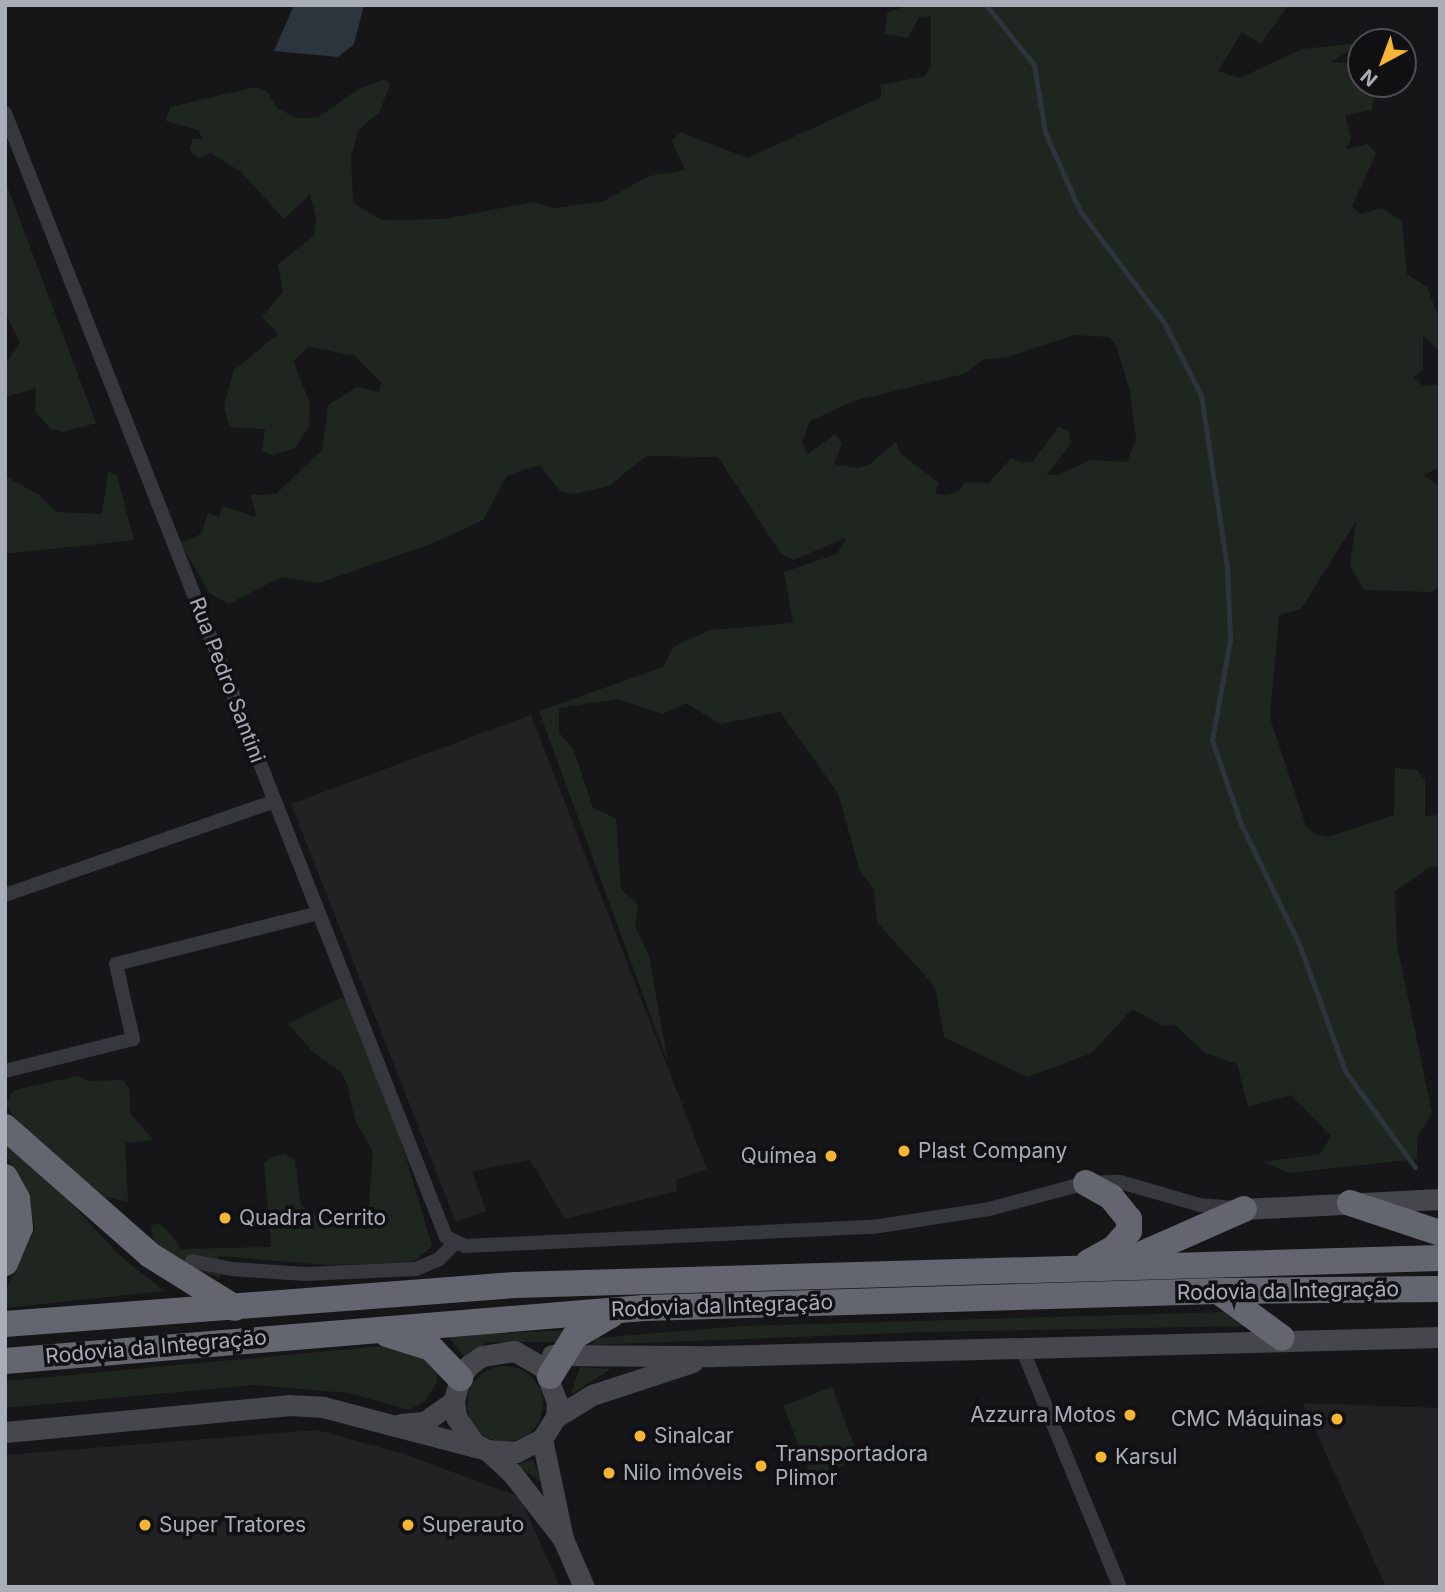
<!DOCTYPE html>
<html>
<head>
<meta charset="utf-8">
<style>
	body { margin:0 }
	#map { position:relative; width:1445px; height:1592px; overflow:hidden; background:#161618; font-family:Inter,sans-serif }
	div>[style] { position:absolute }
	.built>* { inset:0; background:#222225 }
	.green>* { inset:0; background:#1e261f; transform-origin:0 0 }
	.round { border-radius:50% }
	.water>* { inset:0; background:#2c353d }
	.stream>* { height:5px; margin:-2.5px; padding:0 2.5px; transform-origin:2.5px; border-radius:2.5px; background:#2c353d }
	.street>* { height:14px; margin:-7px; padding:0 7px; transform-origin:7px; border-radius:7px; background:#37383d }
	.secondary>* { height:21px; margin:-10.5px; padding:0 10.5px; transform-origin:10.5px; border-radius:10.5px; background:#45474d }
	.highway>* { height:26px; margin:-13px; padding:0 13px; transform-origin:13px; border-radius:13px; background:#63666e }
	.dots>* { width:19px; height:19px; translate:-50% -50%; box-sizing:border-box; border:4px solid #111113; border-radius:50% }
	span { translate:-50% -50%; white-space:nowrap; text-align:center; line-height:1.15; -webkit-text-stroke:7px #111113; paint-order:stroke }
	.street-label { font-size:21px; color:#a8adb8 }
	.poi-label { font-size:21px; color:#a8adb8 }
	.left { translate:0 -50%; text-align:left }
	.right { translate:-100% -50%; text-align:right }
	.frame { position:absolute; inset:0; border:7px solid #a8adb8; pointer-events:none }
	.north { position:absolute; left:1347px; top:28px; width:70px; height:70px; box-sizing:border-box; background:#111113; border:2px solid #4d4f55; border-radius:50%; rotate:221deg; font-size:19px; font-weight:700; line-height:28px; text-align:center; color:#a8adb8 }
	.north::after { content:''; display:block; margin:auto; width:24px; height:32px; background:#f4b633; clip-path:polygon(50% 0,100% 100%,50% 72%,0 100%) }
</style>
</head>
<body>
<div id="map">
	<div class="built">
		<i style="clip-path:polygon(531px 715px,707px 1169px,676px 1180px,677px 1191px,565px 1219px,530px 1160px,472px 1171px,486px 1211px,456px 1222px,291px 804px)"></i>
		<i style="clip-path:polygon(1303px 1403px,1440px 1408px,1440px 1587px,1386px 1587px)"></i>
		<i style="clip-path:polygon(317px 1430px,404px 1454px,520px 1497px,560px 1587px,5px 1587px,5px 1455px)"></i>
	</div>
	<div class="green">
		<i style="clip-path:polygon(evenodd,908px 5px,1288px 5px,1261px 44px,1242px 32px,1218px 71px,1240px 78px,1302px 49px,1361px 43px,1331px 62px,1361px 64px,1361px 84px,1376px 85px,1372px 110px,1345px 115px,1351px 139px,1346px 149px,1368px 144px,1376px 154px,1352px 206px,1361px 214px,1381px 208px,1402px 221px,1407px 274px,1427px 287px,1440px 321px,1440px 351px,1423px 336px,1423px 370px,1414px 377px,1423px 386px,1440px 384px,1440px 467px,1424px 475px,1440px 487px,1440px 586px,1432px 592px,1364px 590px,1350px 566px,1356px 521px,1301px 609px,1279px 615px,1270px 718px,1306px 826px,1315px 834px,1327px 837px,1394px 815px,1395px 768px,1417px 770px,1425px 780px,1425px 816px,1440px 815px,1440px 866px,1430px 867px,1395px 891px,1397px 945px,1432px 1113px,1417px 1138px,1417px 1159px,1289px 1173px,1263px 1162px,1320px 1154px,1331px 1136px,1291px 1095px,1248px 1107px,1237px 1064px,1205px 1053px,1174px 1024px,1163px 1026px,1132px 1009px,1092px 1053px,1027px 1077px,944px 1037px,935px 987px,877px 922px,874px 890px,860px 871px,838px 793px,780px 712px,720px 724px,686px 703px,662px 714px,617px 699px,559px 708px,559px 732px,574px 751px,593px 808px,616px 818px,621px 889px,638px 905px,635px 926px,649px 956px,668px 1063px,539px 711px,663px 667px,674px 646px,710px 630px,793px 623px,784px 572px,837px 554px,846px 538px,793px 560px,781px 554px,718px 457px,646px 456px,609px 486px,575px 494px,560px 491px,540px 465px,517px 472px,506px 477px,483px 520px,431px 544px,319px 583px,281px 577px,229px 604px,209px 593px,181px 543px,201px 534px,208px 513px,219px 517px,223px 506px,256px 517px,251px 495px,276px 494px,322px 450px,328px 405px,357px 387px,379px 392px,381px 382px,355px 356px,309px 347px,293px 361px,310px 403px,309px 427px,295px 448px,273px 455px,262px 451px,265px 429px,229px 427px,224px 405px,234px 370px,278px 334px,262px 317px,283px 292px,278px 264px,314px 236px,316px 219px,310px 194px,284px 219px,241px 172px,211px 153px,198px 158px,189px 150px,193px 139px,203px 139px,198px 130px,166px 121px,170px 107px,256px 87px,267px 91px,277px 108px,297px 118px,317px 118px,359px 89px,384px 79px,390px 85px,379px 113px,359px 129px,351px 156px,353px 203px,382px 220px,445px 219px,532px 202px,556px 208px,604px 201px,649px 176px,685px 170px,672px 141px,681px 132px,747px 158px,881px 97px,881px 85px,925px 76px,931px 65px,931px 16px,919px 17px,908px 38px,885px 34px,887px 13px,908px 5px,1074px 335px,1109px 337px,1116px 345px,1130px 391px,1136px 440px,1127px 462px,1091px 460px,1058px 475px,1046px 475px,1071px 444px,1069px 432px,1058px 427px,1033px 461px,1022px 463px,1011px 458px,989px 483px,965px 482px,958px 492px,946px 495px,935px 494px,939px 483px,900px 453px,896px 442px,869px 465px,857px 468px,834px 464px,842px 443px,835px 434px,808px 454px,802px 443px,810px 421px,854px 401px,964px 374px,982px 360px,1007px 357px,1074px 335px)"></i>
		<i style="clip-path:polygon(5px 180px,96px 423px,63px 432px,51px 429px,35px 411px,36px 388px,5px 397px,5px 365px,20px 343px,5px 311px)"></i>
		<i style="clip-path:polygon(108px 471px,117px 476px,134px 540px,5px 554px,5px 476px,39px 495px,56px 512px,102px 514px)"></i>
		<i style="clip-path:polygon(340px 998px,350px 1002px,403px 1147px,432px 1246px,416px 1260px,402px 1263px,328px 1265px,219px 1256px,220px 1278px,177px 1264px,153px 1240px,151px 1226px,158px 1223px,167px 1230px,181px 1249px,271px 1247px,264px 1163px,274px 1156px,285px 1154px,295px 1160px,301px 1205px,310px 1213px,332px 1219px,368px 1213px,373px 1152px,355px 1120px,347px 1083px,341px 1072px,312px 1051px,288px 1024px)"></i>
		<i style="clip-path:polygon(77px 1076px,87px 1081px,123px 1080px,130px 1090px,130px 1113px,153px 1140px,125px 1143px,128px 1202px,105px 1197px,65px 1166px,20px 1125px,5px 1104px,14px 1090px)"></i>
		<i style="clip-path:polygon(5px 1139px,42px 1171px,119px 1255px,164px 1291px,5px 1308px,5px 1292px,35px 1230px,27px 1194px,5px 1153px)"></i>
		<i style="clip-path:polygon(1225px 1312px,1249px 1326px,926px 1332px,591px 1345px,596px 1338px,743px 1326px)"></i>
		<i style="clip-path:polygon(570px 1330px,565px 1342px,488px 1342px,464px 1357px,448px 1336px)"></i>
		<i style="clip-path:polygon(404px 1344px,437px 1359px,437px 1381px,427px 1399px,410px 1410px,348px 1393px,255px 1385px,5px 1408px,5px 1381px)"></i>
		<i class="round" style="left:467px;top:1366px;width:76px;height:76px"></i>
		<i style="clip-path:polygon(580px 1367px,611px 1369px,571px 1394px)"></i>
		<i style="left:832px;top:1387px;width:77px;height:52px;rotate:69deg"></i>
		<i style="clip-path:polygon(533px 1459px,541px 1482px,517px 1465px)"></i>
	</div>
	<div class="water">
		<i style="clip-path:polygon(294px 5px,364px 5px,354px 44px,338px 57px,274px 51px)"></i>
	</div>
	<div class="stream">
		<i style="left:986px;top:5px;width:77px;rotate:51.3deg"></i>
		<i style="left:1034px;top:65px;width:68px;rotate:80.7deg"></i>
		<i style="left:1045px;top:132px;width:86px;rotate:66.1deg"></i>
		<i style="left:1080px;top:211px;width:138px;rotate:53deg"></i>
		<i style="left:1163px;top:321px;width:83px;rotate:62.8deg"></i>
		<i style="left:1201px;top:395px;width:174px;rotate:81.4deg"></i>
		<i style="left:1227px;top:567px;width:73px;rotate:87.6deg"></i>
		<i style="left:1230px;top:640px;width:102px;rotate:100.2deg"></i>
		<i style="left:1212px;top:740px;width:89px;rotate:71deg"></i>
		<i style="left:1241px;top:824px;width:136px;rotate:64.2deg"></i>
		<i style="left:1300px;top:946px;width:133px;rotate:70.2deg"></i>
		<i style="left:1345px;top:1071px;width:119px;rotate:53.9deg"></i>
	</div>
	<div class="street">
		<i style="left:5px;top:113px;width:1207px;rotate:68.58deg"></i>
		<i style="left:446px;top:1237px;width:21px;rotate:25deg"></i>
		<i style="left:465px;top:1246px;width:408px;rotate:-2.7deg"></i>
		<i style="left:873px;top:1227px;width:117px;rotate:-8.8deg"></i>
		<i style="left:989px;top:1209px;width:100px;rotate:-15deg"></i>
		<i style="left:1086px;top:1183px;width:34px;rotate:-2deg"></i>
		<i style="left:1120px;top:1182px;width:83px;rotate:16deg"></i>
		<i style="left:1200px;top:1205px;width:35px;rotate:5deg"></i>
		<i style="left:5px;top:895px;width:286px;rotate:-19.2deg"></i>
		<i style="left:5px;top:1071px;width:132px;rotate:-14deg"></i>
		<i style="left:133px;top:1039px;width:77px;rotate:-102.8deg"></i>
		<i style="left:116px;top:964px;width:209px;rotate:-14.1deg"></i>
		<i style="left:192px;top:1261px;width:41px;rotate:11.3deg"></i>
		<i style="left:232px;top:1269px;width:73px;rotate:3.9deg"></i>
		<i style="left:305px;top:1274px;width:111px;rotate:-2.6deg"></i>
		<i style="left:416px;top:1269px;width:25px;rotate:-23deg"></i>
		<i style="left:439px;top:1259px;width:23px;rotate:-45deg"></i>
		<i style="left:1021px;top:1346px;width:261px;rotate:67.7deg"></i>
	</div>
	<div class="secondary">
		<i style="left:1244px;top:1209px;width:196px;rotate:-2.9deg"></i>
		<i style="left:552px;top:1355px;width:163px;rotate:0.4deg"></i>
		<i style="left:715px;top:1356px;width:725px;rotate:-1.5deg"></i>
		<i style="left:556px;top:1417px;width:42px;rotate:-31.4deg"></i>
		<i style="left:592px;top:1395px;width:106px;rotate:-18.1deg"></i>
		<i style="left:401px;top:1424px;width:23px;rotate:-5deg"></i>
		<i style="left:424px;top:1422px;width:37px;rotate:-35deg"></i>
		<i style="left:5px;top:1432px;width:284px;rotate:-5.4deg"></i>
		<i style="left:288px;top:1405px;width:35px;rotate:3deg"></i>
		<i style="left:323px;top:1407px;width:170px;rotate:14.7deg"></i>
		<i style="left:487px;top:1450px;width:29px;rotate:4deg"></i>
		<i style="left:516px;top:1452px;width:29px;rotate:-27deg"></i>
		<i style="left:542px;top:1439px;width:26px;rotate:-58deg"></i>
		<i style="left:556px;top:1417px;width:15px;rotate:-86deg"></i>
		<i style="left:557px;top:1402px;width:36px;rotate:-111deg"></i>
		<i style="left:544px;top:1368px;width:34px;rotate:-150deg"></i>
		<i style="left:514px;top:1351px;width:32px;rotate:171deg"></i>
		<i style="left:482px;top:1356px;width:16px;rotate:145deg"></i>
		<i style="left:469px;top:1365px;width:16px;rotate:125deg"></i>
		<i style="left:460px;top:1378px;width:24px;rotate:105deg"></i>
		<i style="left:454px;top:1401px;width:16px;rotate:83deg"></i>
		<i style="left:456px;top:1417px;width:32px;rotate:55deg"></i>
		<i style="left:474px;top:1443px;width:15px;rotate:28deg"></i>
		<i style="left:487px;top:1450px;width:34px;rotate:43deg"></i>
		<i style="left:512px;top:1473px;width:83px;rotate:52.3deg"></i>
		<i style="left:542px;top:1439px;width:102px;rotate:78.1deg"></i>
		<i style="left:563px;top:1539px;width:52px;rotate:66.4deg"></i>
	</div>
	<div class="highway">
		<i style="left:5px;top:1127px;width:193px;rotate:41.4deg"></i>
		<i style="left:150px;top:1255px;width:100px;rotate:31.9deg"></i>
		<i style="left:5px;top:1177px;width:25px;rotate:61deg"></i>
		<i style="left:17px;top:1199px;width:29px;rotate:84deg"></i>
		<i style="left:20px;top:1228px;width:38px;rotate:113deg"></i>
		<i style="left:1086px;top:1183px;width:29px;rotate:29deg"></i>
		<i style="left:1111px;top:1197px;width:28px;rotate:51deg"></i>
		<i style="left:1129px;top:1219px;width:12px;rotate:90deg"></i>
		<i style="left:1129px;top:1231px;width:23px;rotate:131deg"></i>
		<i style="left:1114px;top:1248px;width:29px;rotate:151deg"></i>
		<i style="left:1350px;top:1203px;width:95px;rotate:18.4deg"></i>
		<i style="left:1124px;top:1262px;width:131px;rotate:-23.8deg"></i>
		<i style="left:1218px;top:1291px;width:79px;rotate:36.3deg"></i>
		<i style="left:5px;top:1324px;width:511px;rotate:-4.37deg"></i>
		<i style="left:515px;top:1285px;width:925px;rotate:-1.67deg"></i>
		<i style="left:387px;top:1334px;width:46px;rotate:17.7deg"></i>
		<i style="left:431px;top:1348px;width:42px;rotate:46deg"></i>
		<i style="left:5px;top:1361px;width:641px;rotate:-4.74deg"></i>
		<i style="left:644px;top:1308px;width:574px;rotate:-1.7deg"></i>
		<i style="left:1218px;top:1291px;width:222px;rotate:-0.5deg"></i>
		<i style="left:550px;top:1376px;width:47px;rotate:-58deg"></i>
		<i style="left:575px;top:1336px;width:42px;rotate:-30.3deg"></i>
	</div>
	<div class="dots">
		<i style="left:904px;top:1151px;background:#f4b633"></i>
		<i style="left:831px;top:1156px;background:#f4b633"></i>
		<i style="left:225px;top:1218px;background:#f4b633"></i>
		<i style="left:1130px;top:1415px;background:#f4b633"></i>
		<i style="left:1337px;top:1419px;background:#f4b633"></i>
		<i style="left:640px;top:1436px;background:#f4b633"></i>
		<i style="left:1101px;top:1457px;background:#f4b633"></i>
		<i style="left:761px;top:1466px;background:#f4b633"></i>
		<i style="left:609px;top:1473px;background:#f4b633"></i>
		<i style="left:145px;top:1525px;background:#f4b633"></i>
		<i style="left:408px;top:1525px;background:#f4b633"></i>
	</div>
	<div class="street-label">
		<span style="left:227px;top:680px;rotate:69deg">Rua Pedro Santini</span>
		<span style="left:1288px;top:1291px;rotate:-1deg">Rodovia da Integração</span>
		<span style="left:722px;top:1306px;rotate:-2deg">Rodovia da Integração</span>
		<span style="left:156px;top:1347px;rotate:-5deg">Rodovia da Integração</span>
	</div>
	<div class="poi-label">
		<span class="left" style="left:918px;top:1151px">Plast Company</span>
		<span class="right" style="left:817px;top:1156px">Químea</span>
		<span class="left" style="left:239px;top:1218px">Quadra Cerrito</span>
		<span class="right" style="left:1116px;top:1415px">Azzurra Motos</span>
		<span class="right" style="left:1323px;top:1419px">CMC Máquinas</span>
		<span class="left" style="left:654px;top:1436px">Sinalcar</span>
		<span class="left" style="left:775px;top:1466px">Transportadora<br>Plimor</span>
		<span class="left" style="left:1115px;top:1457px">Karsul</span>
		<span class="left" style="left:623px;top:1473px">Nilo imóveis</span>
		<span class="left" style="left:159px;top:1525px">Super Tratores</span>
		<span class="left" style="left:422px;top:1525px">Superauto</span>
	</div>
	<div class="frame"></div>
	<div class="north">N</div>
</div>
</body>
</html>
